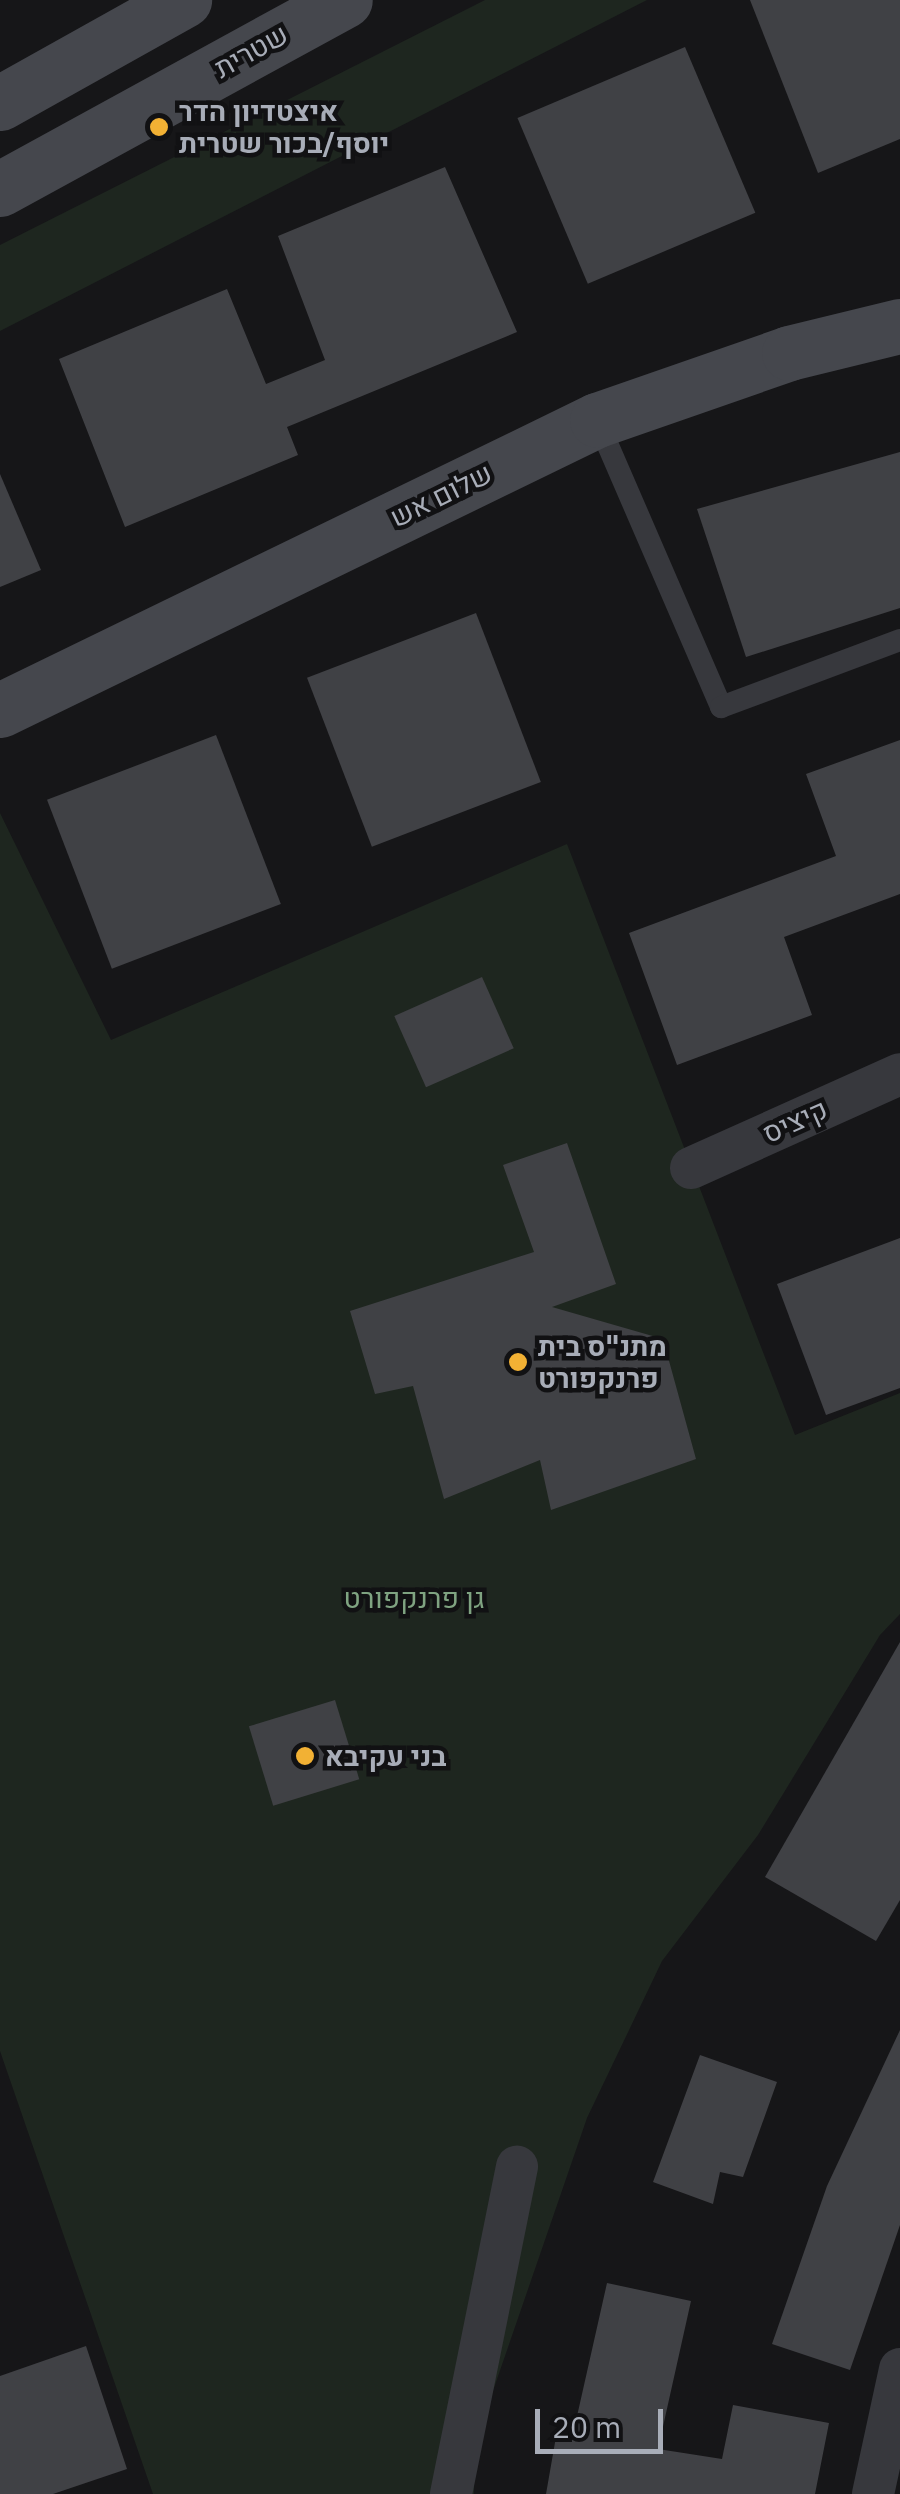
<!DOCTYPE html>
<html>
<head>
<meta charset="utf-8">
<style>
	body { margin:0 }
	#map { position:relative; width:900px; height:2494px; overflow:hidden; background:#161618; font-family:"IBM Plex Sans",Heebo,sans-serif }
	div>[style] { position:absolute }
	.green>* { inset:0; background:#1e261f }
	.building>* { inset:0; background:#404145; transform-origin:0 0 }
	.lane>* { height:22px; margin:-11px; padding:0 11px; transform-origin:11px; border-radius:11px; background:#37383d }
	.street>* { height:42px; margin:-21px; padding:0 21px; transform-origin:21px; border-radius:21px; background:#37383d }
	.secondary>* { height:55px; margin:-27.5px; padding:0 27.5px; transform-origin:27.5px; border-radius:27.5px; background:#45474d }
	.dots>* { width:28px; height:28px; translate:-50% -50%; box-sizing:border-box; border:5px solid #111113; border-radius:50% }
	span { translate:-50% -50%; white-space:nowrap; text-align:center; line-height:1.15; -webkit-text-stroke:9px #111113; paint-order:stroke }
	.street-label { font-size:28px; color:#a8adb8 }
	.poi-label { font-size:28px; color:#a8adb8; font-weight:700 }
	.left { translate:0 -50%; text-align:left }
	.park-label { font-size:28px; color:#7fa381 }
	.scale { position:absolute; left:535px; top:2409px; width:128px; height:45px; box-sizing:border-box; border:5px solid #a8adb8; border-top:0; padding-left:12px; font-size:30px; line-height:35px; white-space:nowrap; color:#a8adb8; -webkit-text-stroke:8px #111113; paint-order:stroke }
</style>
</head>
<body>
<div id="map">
	<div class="green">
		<i style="clip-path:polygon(485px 0,647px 0,0 331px,0 245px)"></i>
		<i style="clip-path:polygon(0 813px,111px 1040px,567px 844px,795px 1435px,900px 1393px,900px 1614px,880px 1635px,758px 1835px,662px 1961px,587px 2118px,474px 2446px,474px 2494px,153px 2494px,0 2051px)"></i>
	</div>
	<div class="building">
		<i style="clip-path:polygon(750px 0,900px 0,900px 139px,818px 173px)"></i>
		<i style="left:685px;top:47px;width:180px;height:182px;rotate:67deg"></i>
		<i style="clip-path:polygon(445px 167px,517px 332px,287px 427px,298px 455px,125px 527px,59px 359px,227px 289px,266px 384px,325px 360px,278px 236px)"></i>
		<i style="clip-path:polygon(900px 452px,900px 608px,746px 657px,697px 509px)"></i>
		<i style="clip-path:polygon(0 474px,41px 570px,0 587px)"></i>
		<i style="left:476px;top:613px;width:181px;height:181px;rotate:69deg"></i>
		<i style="left:216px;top:735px;width:181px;height:181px;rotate:69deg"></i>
		<i style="clip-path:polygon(900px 740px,900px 894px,784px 937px,812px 1015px,677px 1065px,629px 933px,836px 856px,806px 774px)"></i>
		<i style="left:482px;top:977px;width:78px;height:96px;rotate:66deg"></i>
		<i style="clip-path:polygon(567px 1143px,616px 1284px,552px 1307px,663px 1339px,696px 1459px,551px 1510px,540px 1460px,444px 1499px,413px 1386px,375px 1394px,350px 1311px,534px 1252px,503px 1165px)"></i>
		<i style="clip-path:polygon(900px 1238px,900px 1388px,826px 1415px,777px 1284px)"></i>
		<i style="clip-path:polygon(900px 1642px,900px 1900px,876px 1941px,765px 1877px)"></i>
		<i style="left:335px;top:1700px;width:83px;height:90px;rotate:73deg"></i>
		<i style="clip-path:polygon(900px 2030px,900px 2225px,850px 2370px,772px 2344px,827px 2186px)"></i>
		<i style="clip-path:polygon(700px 2055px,777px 2082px,743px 2177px,720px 2172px,713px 2204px,653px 2182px)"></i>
		<i style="clip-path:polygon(607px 2283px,691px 2301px,658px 2449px,722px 2459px,733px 2405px,829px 2423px,815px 2494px,546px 2494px,557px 2431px,573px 2434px)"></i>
		<i style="clip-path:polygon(86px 2346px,127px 2469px,53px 2494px,0 2494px,0 2376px)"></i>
	</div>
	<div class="lane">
		<i style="left:597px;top:420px;width:313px;rotate:66.6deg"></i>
		<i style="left:721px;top:707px;width:191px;rotate:-20.5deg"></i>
	</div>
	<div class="street">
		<i style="left:691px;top:1168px;width:229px;rotate:-24.2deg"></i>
		<i style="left:451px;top:2494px;width:334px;rotate:-78.6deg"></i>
		<i style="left:873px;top:2494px;width:128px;rotate:-77.8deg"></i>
	</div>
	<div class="secondary">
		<i style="left:0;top:103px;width:211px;rotate:-29.2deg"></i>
		<i style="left:0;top:189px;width:393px;rotate:-28.7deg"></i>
		<i style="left:0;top:710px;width:664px;rotate:-25.91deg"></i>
		<i style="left:597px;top:420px;width:203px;rotate:-19.2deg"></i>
		<i style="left:789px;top:353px;width:114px;rotate:-13.7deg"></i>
	</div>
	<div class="dots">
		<i style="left:159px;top:127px;background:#f2b134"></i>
		<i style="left:518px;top:1362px;background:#f2b134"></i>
		<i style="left:305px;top:1756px;background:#f2b134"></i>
	</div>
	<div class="street-label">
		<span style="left:251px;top:51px;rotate:-29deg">שטרית</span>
		<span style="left:441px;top:495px;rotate:-26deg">שלום אש</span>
		<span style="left:795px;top:1121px;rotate:-24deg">קיציס</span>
	</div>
	<div class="poi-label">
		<span class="left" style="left:179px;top:127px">איצטדיון הדר<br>יוסף/בכור שטרית</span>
		<span class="left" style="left:538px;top:1362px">מתנ"ס בית<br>פרנקפורט</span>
		<span class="left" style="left:325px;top:1756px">בני עקיבא</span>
	</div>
	<div class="park-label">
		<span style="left:414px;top:1598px">גן פרנקפורט</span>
	</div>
	<div class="scale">20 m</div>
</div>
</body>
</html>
